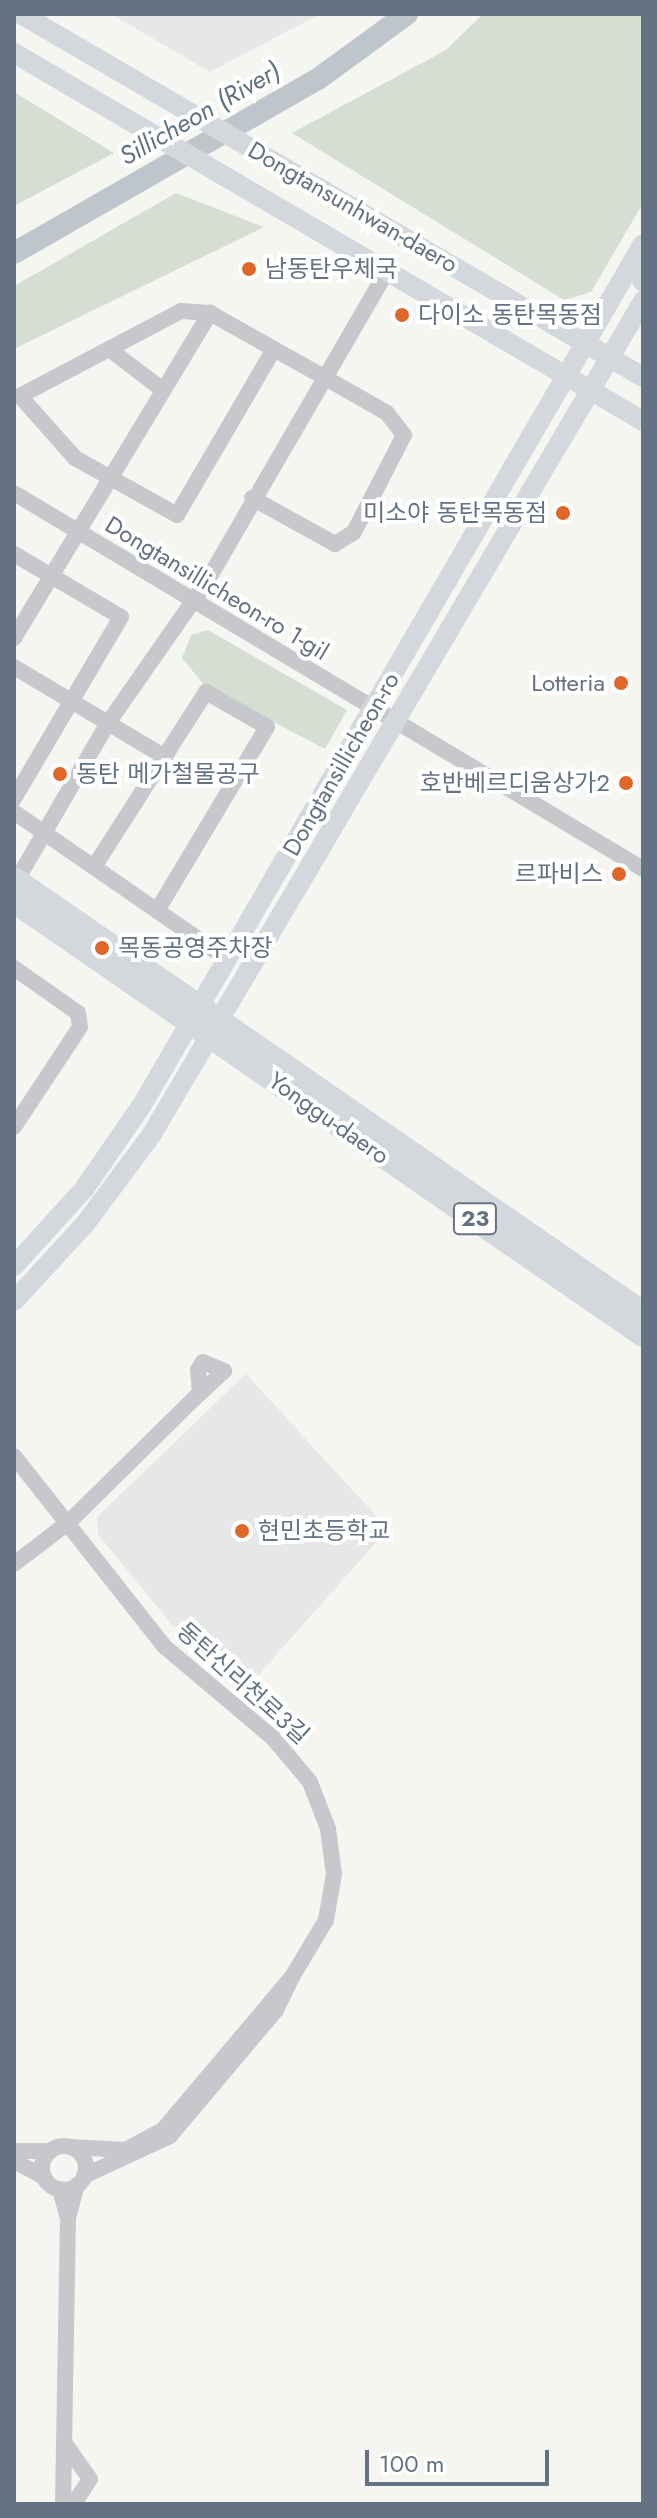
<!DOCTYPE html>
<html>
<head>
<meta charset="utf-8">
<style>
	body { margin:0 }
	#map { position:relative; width:657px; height:2518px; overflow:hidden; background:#f5f6f2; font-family:Jost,"Noto Sans KR",sans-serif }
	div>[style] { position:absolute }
	.built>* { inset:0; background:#e6e7e6 }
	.green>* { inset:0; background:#d6ddd3 }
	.river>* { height:22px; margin:-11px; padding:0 11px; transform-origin:11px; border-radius:11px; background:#bec6cb }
	.minor>* { height:16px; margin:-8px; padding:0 8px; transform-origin:8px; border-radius:8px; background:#c6c8cc }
	.minor>.ring { margin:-8px; padding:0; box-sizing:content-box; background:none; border:16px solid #c6c8cc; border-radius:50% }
	.major>* { height:20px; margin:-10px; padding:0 10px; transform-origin:10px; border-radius:10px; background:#d4d8dc }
	.highway>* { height:24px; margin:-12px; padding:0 12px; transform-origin:12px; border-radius:12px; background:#d4d8dc }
	.dots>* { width:22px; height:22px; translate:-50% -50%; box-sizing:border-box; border:4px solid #fff; border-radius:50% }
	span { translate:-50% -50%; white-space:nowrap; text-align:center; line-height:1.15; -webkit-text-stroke:8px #fff; paint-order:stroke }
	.shield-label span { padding:2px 6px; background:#fff; border:2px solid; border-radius:6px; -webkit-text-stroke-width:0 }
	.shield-label { font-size:22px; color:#657283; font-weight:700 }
	.street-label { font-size:24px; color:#657283 }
	.poi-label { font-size:24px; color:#657283 }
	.left { translate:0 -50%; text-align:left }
	.right { translate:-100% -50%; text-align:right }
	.water-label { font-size:26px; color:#61737f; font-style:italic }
	.frame { position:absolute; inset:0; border:16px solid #657283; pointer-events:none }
	.scale { position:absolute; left:365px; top:2450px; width:184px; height:36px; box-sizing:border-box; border:4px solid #657283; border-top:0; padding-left:10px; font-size:24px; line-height:28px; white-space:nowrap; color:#657283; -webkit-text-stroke:6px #fff; paint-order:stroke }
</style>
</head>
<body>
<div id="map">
	<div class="built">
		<i style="clip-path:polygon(111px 14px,320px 14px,210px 72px)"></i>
		<i style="clip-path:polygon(246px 1374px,388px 1529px,245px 1690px,171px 1624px,98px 1534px,97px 1517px)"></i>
	</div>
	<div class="green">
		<i style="clip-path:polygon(483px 14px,643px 14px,643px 203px,591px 292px,564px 300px,292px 133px,446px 50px)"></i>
		<i style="clip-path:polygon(14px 92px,96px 142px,114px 153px,14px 206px)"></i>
		<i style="clip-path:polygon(176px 193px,264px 227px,14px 349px,14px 286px)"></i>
		<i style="clip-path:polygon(208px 630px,347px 710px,325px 749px,205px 686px,182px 658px,191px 635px)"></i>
	</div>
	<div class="river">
		<i style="left:14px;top:253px;width:350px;rotate:-29.8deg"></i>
		<i style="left:318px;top:79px;width:110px;rotate:-36.1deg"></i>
	</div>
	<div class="minor">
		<i style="left:109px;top:349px;width:68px;rotate:37.2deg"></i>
		<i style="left:14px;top:493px;width:733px;rotate:30.87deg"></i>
		<i style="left:252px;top:498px;width:95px;rotate:29deg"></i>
		<i style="left:335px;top:544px;width:22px;rotate:-32deg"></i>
		<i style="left:354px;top:532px;width:109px;rotate:-62.7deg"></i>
		<i style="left:404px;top:435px;width:28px;rotate:-128deg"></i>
		<i style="left:387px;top:413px;width:73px;rotate:-150.3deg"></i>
		<i style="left:324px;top:377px;width:57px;rotate:-150.8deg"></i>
		<i style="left:274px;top:349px;width:73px;rotate:-150.6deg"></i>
		<i style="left:210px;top:313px;width:29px;rotate:-176deg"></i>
		<i style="left:181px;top:311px;width:182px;rotate:152.2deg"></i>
		<i style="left:20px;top:396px;width:83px;rotate:48.4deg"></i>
		<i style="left:75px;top:458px;width:117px;rotate:29.2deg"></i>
		<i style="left:177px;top:515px;width:192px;rotate:-59.7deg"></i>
		<i style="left:14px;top:554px;width:124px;rotate:30.5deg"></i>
		<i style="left:121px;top:617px;width:211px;rotate:120.5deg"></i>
		<i style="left:14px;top:638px;width:380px;rotate:-58.9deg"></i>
		<i style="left:14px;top:667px;width:176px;rotate:30.8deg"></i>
		<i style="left:14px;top:812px;width:259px;rotate:34.6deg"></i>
		<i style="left:94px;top:867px;width:208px;rotate:-57.4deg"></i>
		<i style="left:206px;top:692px;width:70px;rotate:29.8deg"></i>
		<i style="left:267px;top:727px;width:214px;rotate:120.9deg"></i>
		<i style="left:14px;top:885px;width:187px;rotate:-59.9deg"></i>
		<i style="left:108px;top:723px;width:177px;rotate:-55.1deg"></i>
		<i style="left:209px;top:578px;width:355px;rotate:-59.9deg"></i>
		<i style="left:14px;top:968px;width:78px;rotate:35.1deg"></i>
		<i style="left:78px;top:1013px;width:14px;rotate:82deg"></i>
		<i style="left:80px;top:1027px;width:120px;rotate:123.4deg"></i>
		<i style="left:203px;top:1362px;width:23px;rotate:23deg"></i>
		<i style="left:224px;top:1371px;width:33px;rotate:137deg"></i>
		<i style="left:200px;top:1393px;width:23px;rotate:-95deg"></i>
		<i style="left:198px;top:1370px;width:9px;rotate:-58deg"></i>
		<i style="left:14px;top:1456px;width:243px;rotate:51.7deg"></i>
		<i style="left:165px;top:1647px;width:141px;rotate:40.1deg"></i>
		<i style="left:273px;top:1738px;width:57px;rotate:49.9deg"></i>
		<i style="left:310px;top:1782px;width:50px;rotate:69deg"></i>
		<i style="left:328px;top:1829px;width:45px;rotate:82.4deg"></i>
		<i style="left:334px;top:1874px;width:47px;rotate:99.9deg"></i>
		<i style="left:326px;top:1920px;width:66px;rotate:120.8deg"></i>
		<i style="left:14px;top:1564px;width:69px;rotate:-37.4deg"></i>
		<i style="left:69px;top:1522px;width:184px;rotate:-44.6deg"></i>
		<i class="ring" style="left:42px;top:2146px;width:28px;height:28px"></i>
		<i style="left:70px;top:2147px;width:55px;rotate:3.1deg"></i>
		<i style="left:125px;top:2150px;width:43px;rotate:-27.8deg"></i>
		<i style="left:163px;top:2130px;width:200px;rotate:-49.9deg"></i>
		<i style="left:292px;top:1977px;width:37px;rotate:116deg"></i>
		<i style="left:276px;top:2010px;width:165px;rotate:130.1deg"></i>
		<i style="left:170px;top:2136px;width:95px;rotate:155.1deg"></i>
		<i style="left:14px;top:2151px;width:36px"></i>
		<i style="left:14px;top:2161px;width:34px;rotate:28deg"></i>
		<i style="left:60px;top:2189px;width:30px;rotate:75deg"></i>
		<i style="left:68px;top:2218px;width:34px;rotate:-75deg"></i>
		<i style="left:64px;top:2442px;width:45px;rotate:54.9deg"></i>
		<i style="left:90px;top:2479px;width:30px;rotate:123deg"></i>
		<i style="left:63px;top:2504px;width:286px;rotate:-89deg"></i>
	</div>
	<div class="major">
		<i style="left:21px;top:14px;width:720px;rotate:30.27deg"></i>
		<i style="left:14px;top:53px;width:729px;rotate:30.33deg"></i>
		<i style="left:632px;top:263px;width:22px;rotate:60deg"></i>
		<i style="left:14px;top:1266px;width:104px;rotate:-47.7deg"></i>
		<i style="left:84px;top:1189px;width:102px;rotate:-55.4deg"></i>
		<i style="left:142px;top:1105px;width:996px;rotate:-59.81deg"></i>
		<i style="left:14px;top:1301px;width:105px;rotate:-47.3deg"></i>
		<i style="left:85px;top:1224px;width:112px;rotate:-53.3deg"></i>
		<i style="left:152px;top:1134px;width:967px;rotate:-59.48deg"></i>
	</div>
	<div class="highway">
		<i style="left:14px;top:879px;width:764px;rotate:34.61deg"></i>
		<i style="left:14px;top:901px;width:764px;rotate:34.61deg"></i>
	</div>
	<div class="dots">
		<i style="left:249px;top:269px;background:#df6829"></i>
		<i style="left:402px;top:315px;background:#df6829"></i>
		<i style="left:563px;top:513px;background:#df6829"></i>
		<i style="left:621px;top:683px;background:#df6829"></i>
		<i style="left:60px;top:774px;background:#df6829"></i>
		<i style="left:626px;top:783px;background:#df6829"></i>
		<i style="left:619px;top:874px;background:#df6829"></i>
		<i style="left:102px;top:948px;background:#df6829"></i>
		<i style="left:242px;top:1531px;background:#df6829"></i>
	</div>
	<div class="shield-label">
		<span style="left:475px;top:1219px">23</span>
	</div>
	<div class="street-label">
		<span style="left:353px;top:207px;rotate:30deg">Dongtansunhwan-daero</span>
		<span style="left:217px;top:588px;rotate:31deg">Dongtansillicheon-ro 1-gil</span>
		<span style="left:341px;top:764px;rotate:-60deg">Dongtansillicheon-ro</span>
		<span style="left:329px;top:1118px;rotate:35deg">Yonggu-daero</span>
		<span style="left:243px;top:1683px;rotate:42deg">동탄신리천로3길</span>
	</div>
	<div class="poi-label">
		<span class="left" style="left:265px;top:269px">남동탄우체국</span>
		<span class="left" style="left:418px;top:315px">다이소 동탄목동점</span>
		<span class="right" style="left:547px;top:513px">미소야 동탄목동점</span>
		<span class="right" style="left:605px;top:683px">Lotteria</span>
		<span class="left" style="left:76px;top:774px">동탄 메가철물공구</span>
		<span class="right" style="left:610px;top:783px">호반베르디움상가2</span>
		<span class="right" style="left:603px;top:874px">르파비스</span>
		<span class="left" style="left:118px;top:948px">목동공영주차장</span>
		<span class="left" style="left:258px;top:1531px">현민초등학교</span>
	</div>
	<div class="water-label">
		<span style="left:200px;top:114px;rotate:-30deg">Sillicheon (River)</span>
	</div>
	<div class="frame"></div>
	<div class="scale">100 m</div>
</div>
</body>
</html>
